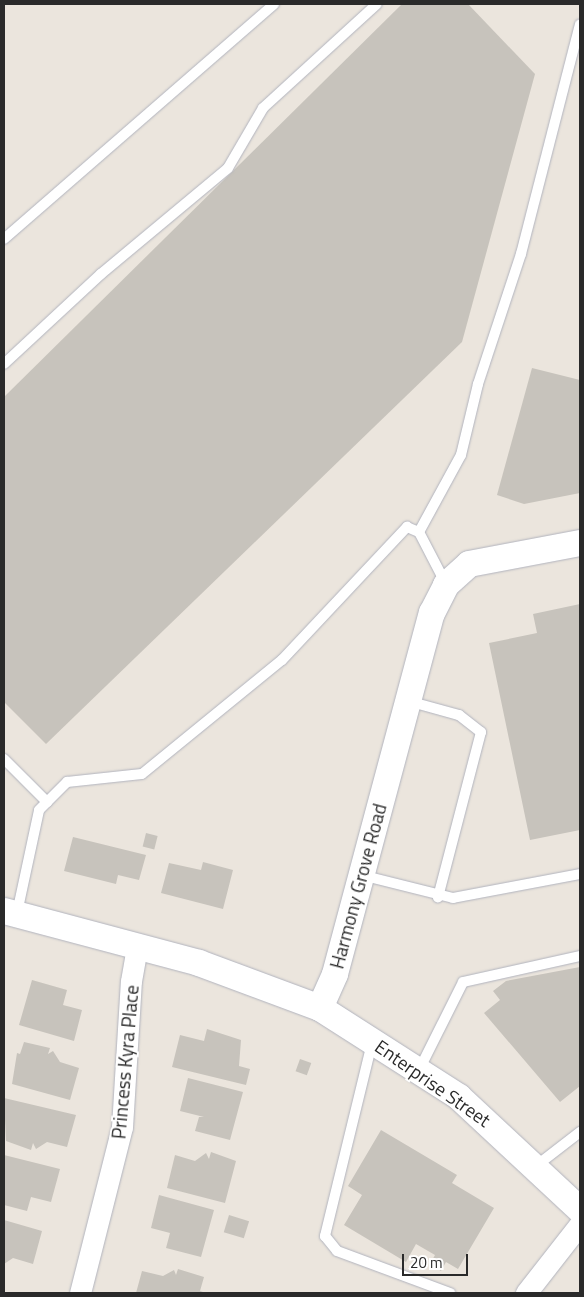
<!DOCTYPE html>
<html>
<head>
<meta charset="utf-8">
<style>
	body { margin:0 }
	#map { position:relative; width:584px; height:1297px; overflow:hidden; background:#ebe5dd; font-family:"Titillium Web",sans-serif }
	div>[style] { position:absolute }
	.building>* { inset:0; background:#c7c3bc; transform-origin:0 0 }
	.roads { filter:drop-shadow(0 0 1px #b1b3bd) drop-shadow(0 0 1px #b1b3bd) }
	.service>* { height:10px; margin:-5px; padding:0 5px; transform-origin:5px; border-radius:5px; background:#fff }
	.minor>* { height:21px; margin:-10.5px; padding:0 10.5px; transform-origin:10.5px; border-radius:10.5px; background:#fff }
	.tertiary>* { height:26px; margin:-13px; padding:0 13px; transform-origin:13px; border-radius:13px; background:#fff }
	span { translate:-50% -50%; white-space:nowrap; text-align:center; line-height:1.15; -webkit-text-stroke:4px #fff; paint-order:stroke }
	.street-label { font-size:19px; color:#2a2a2a }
	.frame { position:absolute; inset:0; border:5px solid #2a2a2a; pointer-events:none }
	.scale { position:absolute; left:402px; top:1254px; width:66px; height:22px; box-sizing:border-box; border:2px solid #2a2a2a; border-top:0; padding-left:6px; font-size:15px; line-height:18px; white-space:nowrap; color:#2a2a2a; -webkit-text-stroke:4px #fff; paint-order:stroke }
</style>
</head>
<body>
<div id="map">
	<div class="building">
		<i style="clip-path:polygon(402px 4px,468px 4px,535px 74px,462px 342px,46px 744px,4px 702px,4px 397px)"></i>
		<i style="clip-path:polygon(532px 368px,580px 380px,580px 493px,524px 504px,497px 495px)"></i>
		<i style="clip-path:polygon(580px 604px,580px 830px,530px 840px,489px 643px,537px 633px,533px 614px)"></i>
		<i style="left:146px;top:833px;width:12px;height:14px;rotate:14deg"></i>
		<i style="clip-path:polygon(73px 837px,146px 855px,139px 880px,118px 875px,116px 884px,64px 871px)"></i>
		<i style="clip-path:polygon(203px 862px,233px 870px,223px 909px,161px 893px,169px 863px,201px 870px)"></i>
		<i style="clip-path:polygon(580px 967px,580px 1086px,560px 1102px,484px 1013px,500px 1000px,493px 991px,506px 981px)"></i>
		<i style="clip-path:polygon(32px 980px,67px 990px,63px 1005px,82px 1010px,74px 1041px,19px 1025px)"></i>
		<i style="clip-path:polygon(207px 1029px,241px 1040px,239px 1066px,250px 1069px,246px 1085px,172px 1067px,180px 1035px,204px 1041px)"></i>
		<i style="clip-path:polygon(24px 1042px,50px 1048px,48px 1054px,53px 1051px,60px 1062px,79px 1068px,70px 1100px,12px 1084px,17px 1053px,20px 1054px)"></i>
		<i style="left:300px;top:1059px;width:12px;height:13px;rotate:20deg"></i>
		<i style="clip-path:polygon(188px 1078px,243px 1092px,230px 1140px,195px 1131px,199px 1117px,204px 1117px,180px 1111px)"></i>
		<i style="clip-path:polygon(4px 1098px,76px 1115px,67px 1147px,47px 1142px,36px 1149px,33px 1143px,31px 1150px,6px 1141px)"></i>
		<i style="clip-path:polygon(381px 1130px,457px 1175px,452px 1183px,494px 1208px,458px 1269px,446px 1262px,441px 1271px,430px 1264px,435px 1255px,416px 1244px,406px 1262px,344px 1225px,362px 1195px,348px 1186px)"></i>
		<i style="clip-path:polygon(211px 1152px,236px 1161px,225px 1203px,167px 1188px,175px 1155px,195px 1161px,206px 1153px,209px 1159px)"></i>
		<i style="clip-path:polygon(4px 1155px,60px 1169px,51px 1202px,31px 1197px,27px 1211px,4px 1205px)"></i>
		<i style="clip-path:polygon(159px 1195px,214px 1210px,201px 1257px,166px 1248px,170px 1233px,151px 1228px)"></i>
		<i style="left:229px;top:1215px;width:21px;height:18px;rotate:17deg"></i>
		<i style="clip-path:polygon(4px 1220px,42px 1231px,33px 1264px,13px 1258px,4px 1264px)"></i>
		<i style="clip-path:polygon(178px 1269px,204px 1277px,200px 1291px,206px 1293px,136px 1293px,142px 1271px,163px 1276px,174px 1270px,176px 1275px)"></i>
	</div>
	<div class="roads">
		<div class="service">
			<i style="left:4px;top:239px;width:358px;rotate:-41deg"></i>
			<i style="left:4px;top:364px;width:132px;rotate:-42.9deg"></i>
			<i style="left:101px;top:274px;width:165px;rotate:-39.8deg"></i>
			<i style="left:228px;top:168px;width:69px;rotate:-59.7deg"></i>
			<i style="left:263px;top:108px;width:154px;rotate:-42.4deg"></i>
			<i style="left:419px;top:532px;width:88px;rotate:-61.4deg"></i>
			<i style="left:461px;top:455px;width:73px;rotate:-76.5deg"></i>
			<i style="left:478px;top:384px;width:137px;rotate:-71.7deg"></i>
			<i style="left:521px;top:254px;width:237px;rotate:-75.6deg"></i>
			<i style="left:408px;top:701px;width:53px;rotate:15.4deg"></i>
			<i style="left:459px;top:715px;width:28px;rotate:38deg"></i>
			<i style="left:481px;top:732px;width:171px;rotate:104.6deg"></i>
			<i style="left:4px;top:759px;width:61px;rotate:45deg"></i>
			<i style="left:361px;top:875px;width:95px;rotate:14deg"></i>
			<i style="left:453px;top:898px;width:129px;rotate:-10.7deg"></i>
			<i style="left:17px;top:913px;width:105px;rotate:-77.9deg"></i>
			<i style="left:39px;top:810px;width:40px;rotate:-45deg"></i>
			<i style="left:67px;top:782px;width:75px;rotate:-6.1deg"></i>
			<i style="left:142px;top:774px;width:181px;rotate:-39.2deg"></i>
			<i style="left:282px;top:660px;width:183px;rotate:-46.8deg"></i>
			<i style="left:407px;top:527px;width:13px;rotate:23deg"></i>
			<i style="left:419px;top:532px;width:59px;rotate:62.6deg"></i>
			<i style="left:372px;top:1043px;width:199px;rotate:103.7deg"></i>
			<i style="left:325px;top:1236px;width:19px;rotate:51deg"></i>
			<i style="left:337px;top:1251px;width:121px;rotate:20.4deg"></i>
			<i style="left:419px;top:1070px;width:98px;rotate:-63.4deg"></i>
			<i style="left:463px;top:982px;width:120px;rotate:-12.5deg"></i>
			<i style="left:536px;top:1166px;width:56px;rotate:-37.7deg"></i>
		</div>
		<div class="minor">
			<i style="left:80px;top:1293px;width:171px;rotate:-75.8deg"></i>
			<i style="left:122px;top:1127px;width:146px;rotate:-86.5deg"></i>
			<i style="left:131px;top:981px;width:35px;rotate:-80deg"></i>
			<i style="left:526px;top:1293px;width:88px;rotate:-52deg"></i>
		</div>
		<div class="tertiary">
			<i style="left:4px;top:911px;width:202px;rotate:14.9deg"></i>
			<i style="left:199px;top:963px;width:129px;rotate:20.4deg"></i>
			<i style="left:320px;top:1008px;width:165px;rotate:32.6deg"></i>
			<i style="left:459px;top:1097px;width:166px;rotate:43deg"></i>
			<i style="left:320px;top:1008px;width:37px;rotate:-66deg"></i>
			<i style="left:335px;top:974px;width:374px;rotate:-75deg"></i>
			<i style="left:432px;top:613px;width:31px;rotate:-63deg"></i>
			<i style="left:446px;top:585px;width:31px;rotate:-42deg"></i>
			<i style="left:469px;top:564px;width:113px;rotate:-10.7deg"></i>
		</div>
	</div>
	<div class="street-label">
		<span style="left:358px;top:886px;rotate:-75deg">Harmony Grove Road</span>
		<span style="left:125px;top:1062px;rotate:-85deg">Princess Kyra Place</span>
		<span style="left:433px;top:1083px;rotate:35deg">Enterprise Street</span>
	</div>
	<div class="frame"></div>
	<div class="scale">20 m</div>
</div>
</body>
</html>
